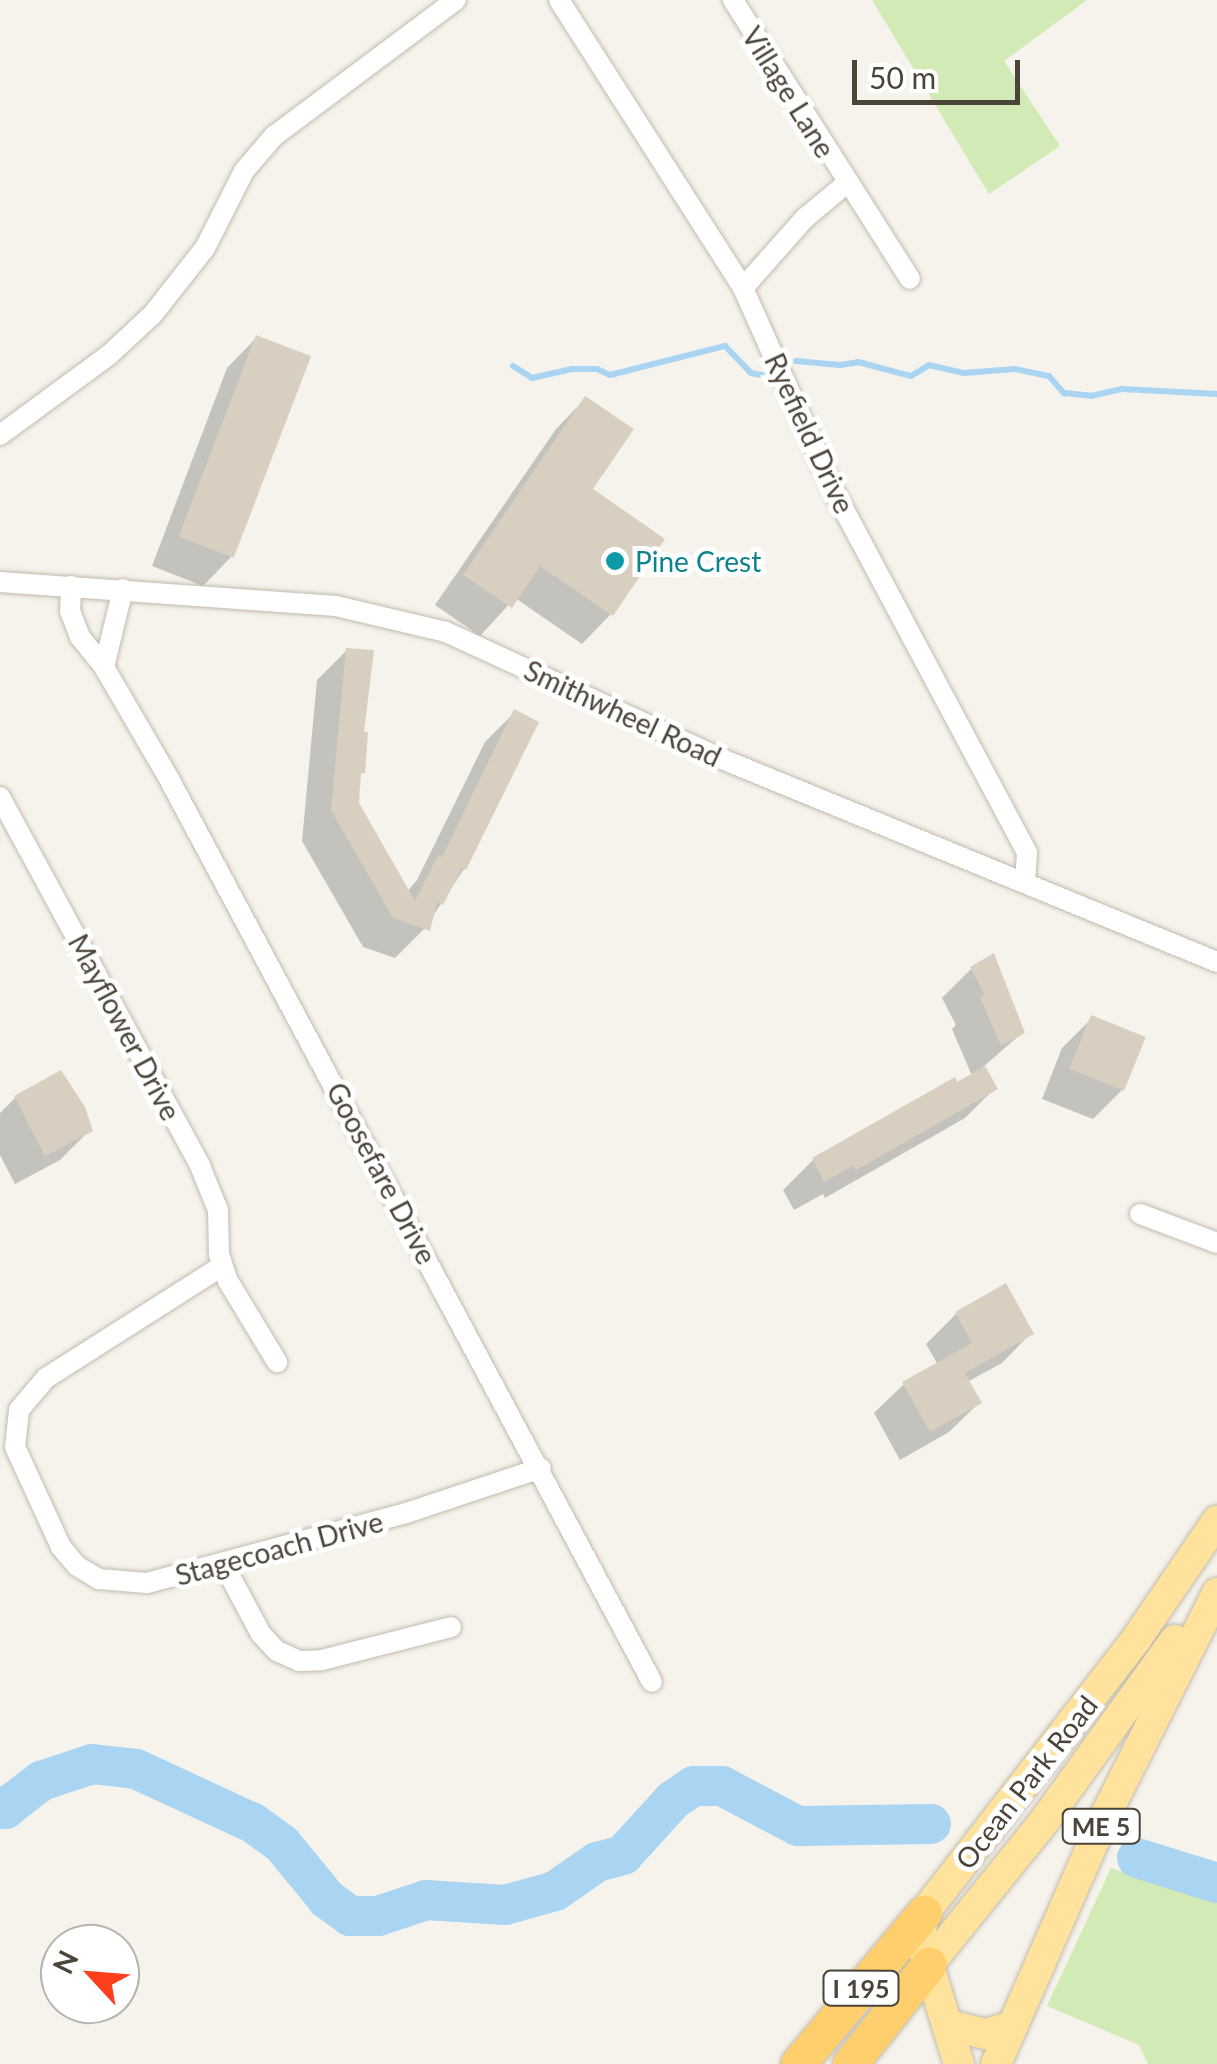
<!DOCTYPE html>
<html>
<head>
<meta charset="utf-8">
<style>
	body { margin:0 }
	#map { position:relative; width:1217px; height:2064px; overflow:hidden; background:#f6f3ec; font-family:Lato,sans-serif }
	div>[style] { position:absolute }
	.green>* { inset:0; background:#d2eab5 }
	.shadow>* { inset:0; background:#0003 }
	.stream>* { height:6px; margin:-3px; padding:0 3px; transform-origin:3px; border-radius:3px; background:#a9d4f2 }
	.river>* { height:40px; margin:-20px; padding:0 20px; transform-origin:20px; border-radius:20px; background:#a9d4f2 }
	.building>* { inset:0; background:#d8cfc1; transform-origin:0 0 }
	.roads { filter:drop-shadow(0 0 2px #c2bbae) drop-shadow(0 0 2px #c2bbae) }
	.street>* { height:20px; margin:-10px; padding:0 10px; transform-origin:10px; border-radius:10px; background:#fff }
	.primary>* { height:30px; margin:-15px; padding:0 15px; transform-origin:15px; border-radius:15px; background:#ffe39c }
	.highway>* { height:35px; margin:-17.5px; padding:0 17.5px; transform-origin:17.5px; border-radius:17.5px; background:#ffcf6e }
	.dots>* { width:28px; height:28px; translate:-50% -50%; box-sizing:border-box; border:5px solid #fff; border-radius:50% }
	span { translate:-50% -50%; white-space:nowrap; text-align:center; line-height:1.15; -webkit-text-stroke:10px #fff; paint-order:stroke }
	.shield-label span { padding:2px 8px; background:#fff; border:2px solid; border-radius:8px; -webkit-text-stroke-width:0 }
	.shield-label { font-size:25px; color:#4b4439; font-weight:700 }
	.street-label { font-size:28px; color:#4b4439 }
	.culture-label { font-size:28px; color:#0d838f }
	.left { translate:0 -50%; text-align:left }
	.north { position:absolute; left:40px; top:1924px; width:100px; height:100px; box-sizing:border-box; background:#fff; border:2px solid #b7b4b0; border-radius:50%; rotate:296deg; font-size:28px; font-weight:700; line-height:40px; text-align:center; color:#4b4439 }
	.north::after { content:''; display:block; margin:auto; width:35px; height:45px; background:#fc3f1d; clip-path:polygon(50% 0,100% 100%,50% 72%,0 100%) }
	.scale { position:absolute; left:852px; top:60px; width:168px; height:45px; box-sizing:border-box; border:5px solid #4b4439; border-top:0; padding-left:12px; font-size:30px; line-height:35px; white-space:nowrap; color:#4b4439; -webkit-text-stroke:8px #fff; paint-order:stroke }
</style>
</head>
<body>
<div id="map">
	<div class="green">
		<i style="clip-path:polygon(872px 0,1087px 0,1004px 61px,1060px 146px,989px 194px)"></i>
		<i style="clip-path:polygon(1111px 1868px,1217px 1902px,1217px 2064px,1148px 2064px,1139px 2045px,1047px 2006px)"></i>
	</div>
	<div class="shadow">
		<i style="clip-path:polygon(256px 338px,232px 556px,203px 586px,152px 566px,227px 368px)"></i>
		<i style="clip-path:polygon(585px 399px,589px 490px,611px 614px,582px 644px,515px 598px,480px 636px,435px 605px,556px 429px)"></i>
		<i style="clip-path:polygon(347px 650px,361px 734px,363px 772px,358px 777px,356px 804px,407px 892px,417px 880px,485px 742px,515px 712px,464px 869px,425px 928px,395px 958px,363px 947px,302px 841px,317px 680px)"></i>
		<i style="clip-path:polygon(971px 969px,1022px 1033px,983px 1067px,995px 1088px,965px 1118px,825px 1198px,823px 1194px,794px 1210px,783px 1190px,813px 1160px,972px 1076px,952px 1029px,956px 1025px,942px 998px)"></i>
		<i style="clip-path:polygon(1092px 1018px,1123px 1089px,1093px 1119px,1042px 1099px,1062px 1048px)"></i>
		<i style="clip-path:polygon(15px 1098px,90px 1130px,60px 1160px,15px 1184px,0 1155px,0 1113px)"></i>
		<i style="clip-path:polygon(1005px 1287px,1031px 1333px,1002px 1363px,967px 1382px,979px 1403px,949px 1432px,900px 1460px,874px 1413px,904px 1384px,938px 1365px,926px 1344px,956px 1314px)"></i>
	</div>
	<div class="stream">
		<i style="left:796px;top:361px;width:44px;rotate:5.2deg"></i>
		<i style="left:840px;top:365px;width:18px;rotate:-9deg"></i>
		<i style="left:858px;top:362px;width:55px;rotate:14.8deg"></i>
		<i style="left:911px;top:376px;width:21px;rotate:-31deg"></i>
		<i style="left:929px;top:365px;width:36px;rotate:13deg"></i>
		<i style="left:964px;top:373px;width:51px;rotate:-4.5deg"></i>
		<i style="left:1015px;top:369px;width:35px;rotate:12deg"></i>
		<i style="left:1049px;top:376px;width:23px;rotate:49deg"></i>
		<i style="left:1064px;top:393px;width:27px;rotate:6deg"></i>
		<i style="left:1091px;top:396px;width:32px;rotate:-13deg"></i>
		<i style="left:1122px;top:389px;width:95px;rotate:3deg"></i>
		<i style="left:513px;top:366px;width:22px;rotate:32deg"></i>
		<i style="left:532px;top:378px;width:41px;rotate:-12.7deg"></i>
		<i style="left:572px;top:369px;width:25px"></i>
		<i style="left:597px;top:369px;width:14px;rotate:25deg"></i>
		<i style="left:610px;top:375px;width:119px;rotate:-14.2deg"></i>
		<i style="left:725px;top:346px;width:37px;rotate:46deg"></i>
		<i style="left:751px;top:373px;width:15px;rotate:11deg"></i>
	</div>
	<div class="river">
		<i style="left:0;top:1806px;width:6px;rotate:31deg"></i>
		<i style="left:5px;top:1809px;width:46px;rotate:-37.9deg"></i>
		<i style="left:41px;top:1781px;width:54px;rotate:-18.4deg"></i>
		<i style="left:92px;top:1764px;width:44px;rotate:6.5deg"></i>
		<i style="left:136px;top:1769px;width:129px;rotate:24.8deg"></i>
		<i style="left:253px;top:1823px;width:36px;rotate:36deg"></i>
		<i style="left:282px;top:1844px;width:71px;rotate:50.7deg"></i>
		<i style="left:327px;top:1899px;width:29px;rotate:36deg"></i>
		<i style="left:350px;top:1916px;width:28px"></i>
		<i style="left:378px;top:1916px;width:51px;rotate:-18.4deg"></i>
		<i style="left:426px;top:1900px;width:79px;rotate:3.6deg"></i>
		<i style="left:505px;top:1905px;width:52px;rotate:-15.6deg"></i>
		<i style="left:555px;top:1891px;width:51px;rotate:-34.6deg"></i>
		<i style="left:597px;top:1862px;width:27px;rotate:-15deg"></i>
		<i style="left:623px;top:1855px;width:74px;rotate:-47.7deg"></i>
		<i style="left:673px;top:1800px;width:25px;rotate:-34deg"></i>
		<i style="left:694px;top:1786px;width:28px"></i>
		<i style="left:722px;top:1786px;width:86px;rotate:27.8deg"></i>
		<i style="left:798px;top:1826px;width:133px;rotate:-0.9deg"></i>
		<i style="left:1137px;top:1858px;width:84px;rotate:17.4deg"></i>
	</div>
	<div class="building">
		<i style="left:256px;top:335px;width:59px;height:216px;rotate:21deg"></i>
		<i style="clip-path:polygon(585px 396px,634px 429px,593px 489px,665px 539px,613px 616px,540px 566px,512px 608px,463px 575px)"></i>
		<i style="clip-path:polygon(346px 648px,374px 650px,364px 732px,368px 732px,365px 773px,361px 773px,359px 803px,415px 901px,438px 855px,442px 857px,514px 709px,539px 722px,466px 870px,462px 868px,443px 905px,437px 902px,430px 931px,393px 918px,331px 810px)"></i>
		<i style="clip-path:polygon(994px 953px,1025px 1033px,1001px 1046px,980px 997px,985px 995px,970px 967px)"></i>
		<i style="left:1091px;top:1015px;width:59px;height:58px;rotate:22deg"></i>
		<i style="clip-path:polygon(985px 1066px,998px 1089px,856px 1170px,853px 1166px,824px 1182px,812px 1158px,955px 1077px,957px 1082px)"></i>
		<i style="clip-path:polygon(61px 1070px,85px 1107px,93px 1131px,45px 1156px,14px 1096px)"></i>
		<i style="clip-path:polygon(1006px 1283px,1034px 1334px,965px 1373px,982px 1403px,930px 1432px,902px 1382px,972px 1343px,955px 1312px)"></i>
	</div>
	<div class="roads">
		<div class="street">
			<i style="left:559px;top:0;width:342px;rotate:57.4deg"></i>
			<i style="left:743px;top:288px;width:222px;rotate:65.9deg"></i>
			<i style="left:834px;top:491px;width:410px;rotate:61.9deg"></i>
			<i style="left:1027px;top:853px;width:29px;rotate:94deg"></i>
			<i style="left:733px;top:0;width:330px;rotate:57.6deg"></i>
			<i style="left:743px;top:288px;width:94px;rotate:-48.5deg"></i>
			<i style="left:805px;top:218px;width:53px;rotate:-39.7deg"></i>
			<i style="left:0;top:435px;width:135px;rotate:-36.3deg"></i>
			<i style="left:109px;top:355px;width:60px;rotate:-43deg"></i>
			<i style="left:153px;top:314px;width:84px;rotate:-51.8deg"></i>
			<i style="left:205px;top:248px;width:86px;rotate:-63.1deg"></i>
			<i style="left:244px;top:171px;width:46px;rotate:-49.4deg"></i>
			<i style="left:274px;top:136px;width:227px;rotate:-36.8deg"></i>
			<i style="left:0;top:582px;width:337px;rotate:4.1deg"></i>
			<i style="left:336px;top:606px;width:113px;rotate:13.3deg"></i>
			<i style="left:446px;top:632px;width:304px;rotate:24.7deg"></i>
			<i style="left:722px;top:759px;width:535px;rotate:22.3deg"></i>
			<i style="left:71px;top:586px;width:25px;rotate:92deg"></i>
			<i style="left:70px;top:611px;width:28px;rotate:69deg"></i>
			<i style="left:80px;top:637px;width:38px;rotate:51deg"></i>
			<i style="left:104px;top:667px;width:127px;rotate:59.8deg"></i>
			<i style="left:168px;top:777px;width:1026px;rotate:61.86deg"></i>
			<i style="left:104px;top:667px;width:80px;rotate:-76.3deg"></i>
			<i style="left:0;top:797px;width:420px;rotate:61.5deg"></i>
			<i style="left:200px;top:1166px;width:48px;rotate:67.8deg"></i>
			<i style="left:218px;top:1210px;width:44px;rotate:88.7deg"></i>
			<i style="left:219px;top:1254px;width:28px;rotate:72deg"></i>
			<i style="left:228px;top:1281px;width:95px;rotate:58.8deg"></i>
			<i style="left:1140px;top:1214px;width:82px;rotate:20.6deg"></i>
			<i style="left:222px;top:1266px;width:209px;rotate:147.5deg"></i>
			<i style="left:46px;top:1378px;width:42px;rotate:130.2deg"></i>
			<i style="left:19px;top:1410px;width:37px;rotate:96deg"></i>
			<i style="left:15px;top:1447px;width:110px;rotate:65.3deg"></i>
			<i style="left:61px;top:1547px;width:25px;rotate:50deg"></i>
			<i style="left:77px;top:1566px;width:26px;rotate:31deg"></i>
			<i style="left:99px;top:1579px;width:48px;rotate:4.8deg"></i>
			<i style="left:147px;top:1583px;width:268px;rotate:-15.1deg"></i>
			<i style="left:406px;top:1513px;width:142px;rotate:-18.4deg"></i>
			<i style="left:224px;top:1565px;width:78px;rotate:61.8deg"></i>
			<i style="left:261px;top:1634px;width:23px;rotate:47deg"></i>
			<i style="left:277px;top:1651px;width:24px;rotate:24deg"></i>
			<i style="left:299px;top:1661px;width:23px;rotate:-2deg"></i>
			<i style="left:322px;top:1660px;width:133px;rotate:-14.3deg"></i>
		</div>
		<div class="primary">
			<i style="left:929px;top:1964px;width:185px;rotate:-51.1deg"></i>
			<i style="left:1045px;top:1820px;width:222px;rotate:-54.2deg"></i>
			<i style="left:949px;top:2025px;width:38px;rotate:14deg"></i>
			<i style="left:986px;top:2034px;width:27px;rotate:-17deg"></i>
			<i style="left:959px;top:2064px;width:133px;rotate:-107.1deg"></i>
			<i style="left:920px;top:1937px;width:24px;rotate:-81deg"></i>
			<i style="left:924px;top:1913px;width:348px;rotate:-52.2deg"></i>
			<i style="left:1137px;top:1638px;width:142px;rotate:-55.6deg"></i>
			<i style="left:996px;top:2064px;width:269px;rotate:-66.3deg"></i>
			<i style="left:1104px;top:1818px;width:252px;rotate:-63.3deg"></i>
		</div>
		<div class="highway">
			<i style="left:798px;top:2064px;width:197px;rotate:-50.2deg"></i>
			<i style="left:850px;top:2064px;width:127px;rotate:-51.7deg"></i>
		</div>
	</div>
	<div class="dots">
		<i style="left:615px;top:561px;background:#0f9aa8"></i>
	</div>
	<div class="shield-label">
		<span style="left:1101px;top:1826px">ME 5</span>
		<span style="left:861px;top:1988px">I 195</span>
	</div>
	<div class="street-label">
		<span style="left:789px;top:92px;rotate:58deg">Village Lane</span>
		<span style="left:810px;top:433px;rotate:65deg">Ryefield Drive</span>
		<span style="left:623px;top:713px;rotate:25deg">Smithwheel Road</span>
		<span style="left:125px;top:1027px;rotate:62deg">Mayflower Drive</span>
		<span style="left:382px;top:1173px;rotate:62deg">Goosefare Drive</span>
		<span style="left:279px;top:1548px;rotate:-15deg">Stagecoach Drive</span>
		<span style="left:1026px;top:1782px;rotate:-52deg">Ocean Park Road</span>
	</div>
	<div class="culture-label">
		<span class="left" style="left:635px;top:561px">Pine Crest</span>
	</div>
	<div class="north">N</div>
	<div class="scale">50 m</div>
</div>
</body>
</html>
